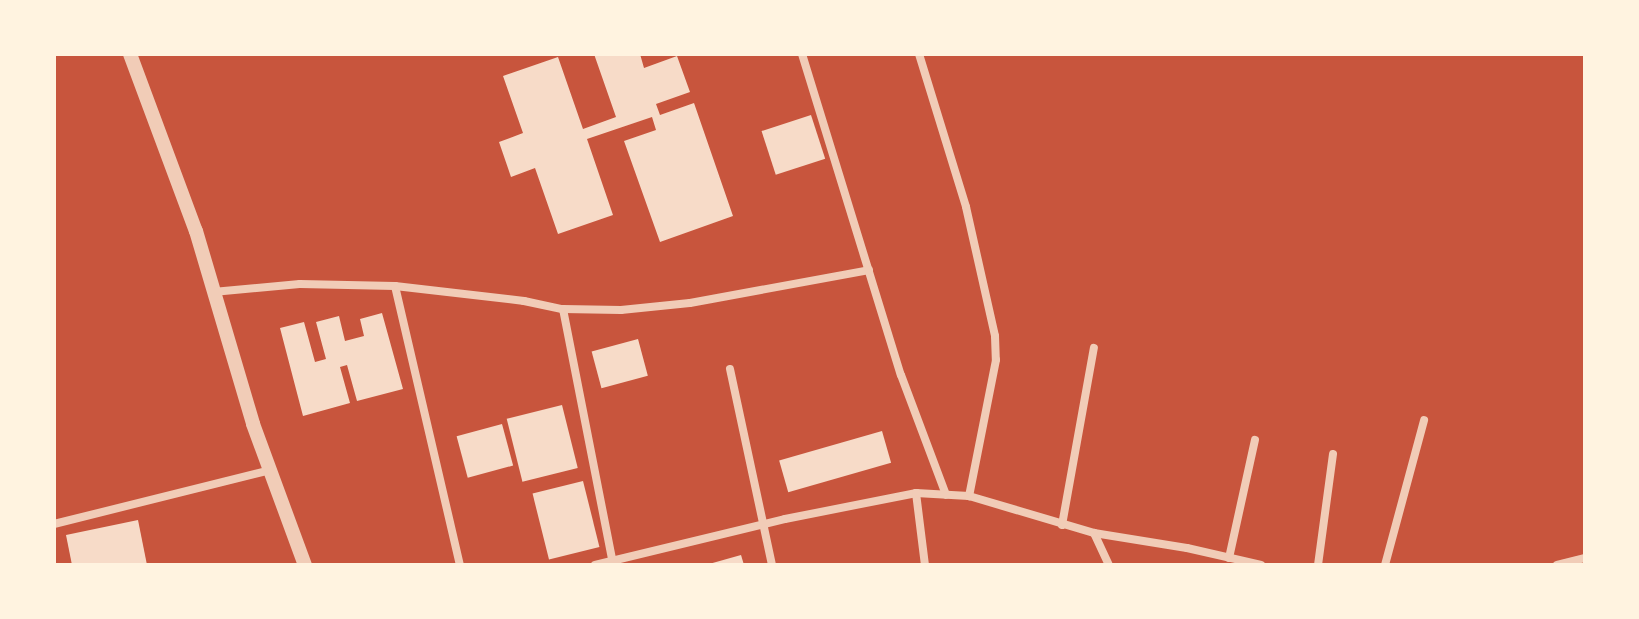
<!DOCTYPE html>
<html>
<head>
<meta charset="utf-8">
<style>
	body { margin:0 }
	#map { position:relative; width:1639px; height:619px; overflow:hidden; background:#c8553d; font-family:Montserrat,sans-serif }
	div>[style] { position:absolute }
	.building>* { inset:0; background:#f7dbc8; transform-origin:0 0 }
	.minor>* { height:8px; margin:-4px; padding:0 4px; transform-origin:4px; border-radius:4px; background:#f1ccb7 }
	.tertiary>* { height:14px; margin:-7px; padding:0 7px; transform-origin:7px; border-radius:7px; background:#f1ccb7 }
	span { translate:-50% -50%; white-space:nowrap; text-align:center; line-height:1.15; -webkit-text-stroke:8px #fff3e0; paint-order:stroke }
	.frame { position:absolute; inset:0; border:56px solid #fff3e0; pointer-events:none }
</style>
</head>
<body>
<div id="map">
	<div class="building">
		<i style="clip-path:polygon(594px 54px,640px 54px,644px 68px,677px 56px,690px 92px,656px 104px,660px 115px,694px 103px,733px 216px,660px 242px,624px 141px,656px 130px,652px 117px,587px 139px,613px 215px,558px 234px,535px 168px,511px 177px,499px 142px,523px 133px,503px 76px,558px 57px,583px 129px,616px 117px)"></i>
		<i style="left:811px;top:115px;width:46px;height:52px;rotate:72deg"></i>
		<i style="clip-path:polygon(382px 313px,403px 389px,357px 401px,347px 365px,340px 367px,350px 403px,303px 416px,280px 328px,304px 322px,315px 362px,326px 359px,316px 322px,339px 316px,345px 341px,364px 336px,360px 319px)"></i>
		<i style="left:638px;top:339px;width:38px;height:48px;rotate:75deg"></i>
		<i style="left:562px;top:405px;width:65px;height:57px;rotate:76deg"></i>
		<i style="left:502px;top:424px;width:43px;height:47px;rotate:75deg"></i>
		<i style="left:882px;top:431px;width:33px;height:107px;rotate:74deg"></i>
		<i style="left:583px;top:481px;width:68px;height:52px;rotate:76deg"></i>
		<i style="clip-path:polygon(138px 520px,147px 565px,72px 565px,66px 535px)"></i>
		<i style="clip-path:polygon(741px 555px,744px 565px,709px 565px,709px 564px)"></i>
	</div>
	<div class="minor">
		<i style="left:802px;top:54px;width:336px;rotate:72.9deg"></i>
		<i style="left:901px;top:375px;width:128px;rotate:69.4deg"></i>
		<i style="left:919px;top:54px;width:160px;rotate:72.9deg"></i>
		<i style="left:966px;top:207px;width:132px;rotate:77.3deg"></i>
		<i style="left:995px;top:336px;width:24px;rotate:88deg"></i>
		<i style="left:996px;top:360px;width:139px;rotate:101.2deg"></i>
		<i style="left:395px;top:286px;width:286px;rotate:76.9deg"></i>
		<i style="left:213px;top:292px;width:87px;rotate:-5.3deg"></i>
		<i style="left:300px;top:284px;width:95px;rotate:1.2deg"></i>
		<i style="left:395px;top:286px;width:130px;rotate:6.6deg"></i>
		<i style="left:524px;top:301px;width:40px;rotate:12deg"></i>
		<i style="left:563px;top:309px;width:58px;rotate:1deg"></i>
		<i style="left:621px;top:310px;width:69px;rotate:-5.8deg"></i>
		<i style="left:690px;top:303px;width:182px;rotate:-10.4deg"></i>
		<i style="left:563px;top:309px;width:260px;rotate:78.9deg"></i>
		<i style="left:730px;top:369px;width:200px;rotate:77.9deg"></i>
		<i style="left:916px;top:493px;width:73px;rotate:82.9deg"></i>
		<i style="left:54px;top:524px;width:223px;rotate:-14deg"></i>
		<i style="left:1062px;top:525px;width:180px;rotate:-79.8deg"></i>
		<i style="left:1094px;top:533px;width:35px;rotate:65deg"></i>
		<i style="left:1229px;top:558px;width:121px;rotate:-77.6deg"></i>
		<i style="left:595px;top:565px;width:195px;rotate:-13.6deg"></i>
		<i style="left:785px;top:519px;width:134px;rotate:-11.2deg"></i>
		<i style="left:916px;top:493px;width:53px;rotate:3.2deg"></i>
		<i style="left:969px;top:496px;width:130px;rotate:16.5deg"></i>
		<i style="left:1094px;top:533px;width:94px;rotate:9.2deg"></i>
		<i style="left:1187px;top:548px;width:76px;rotate:12.9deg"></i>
		<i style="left:1318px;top:565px;width:112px;rotate:-82.3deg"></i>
		<i style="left:1385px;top:565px;width:150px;rotate:-74.9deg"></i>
		<i style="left:1557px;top:565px;width:29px;rotate:-14deg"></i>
	</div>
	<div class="tertiary">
		<i style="left:130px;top:54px;width:189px;rotate:69.6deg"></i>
		<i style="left:196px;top:231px;width:201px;rotate:73.5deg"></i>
		<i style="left:253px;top:424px;width:150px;rotate:69.8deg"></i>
	</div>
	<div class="frame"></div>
</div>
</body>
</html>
